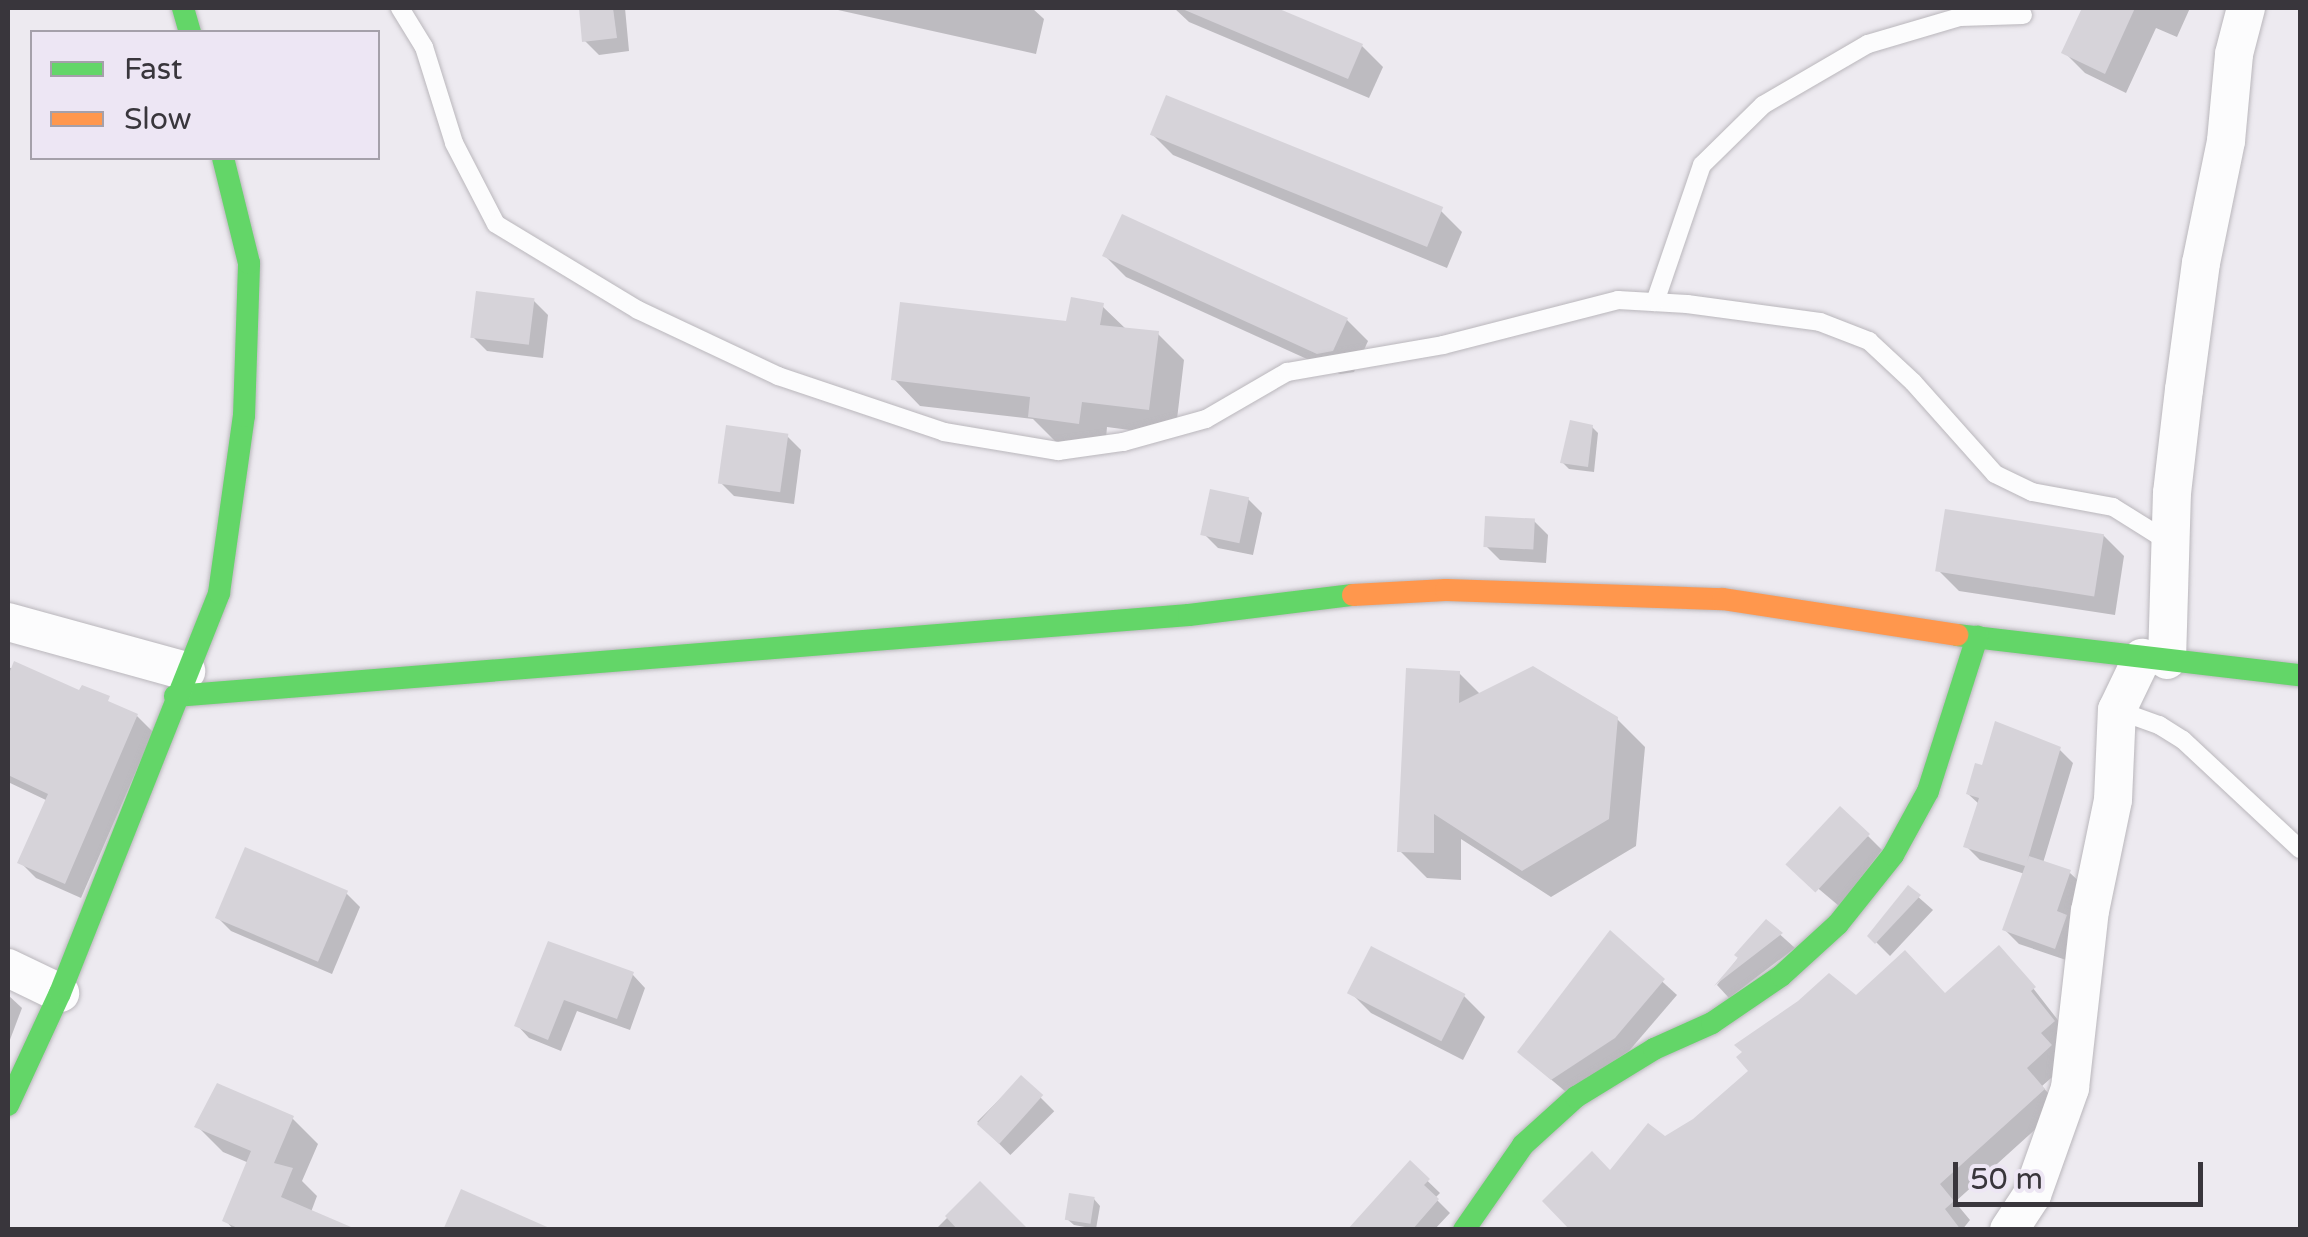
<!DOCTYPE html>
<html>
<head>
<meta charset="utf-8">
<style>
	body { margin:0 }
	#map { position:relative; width:2308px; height:1237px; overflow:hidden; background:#edeaf0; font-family:"Varela Round",sans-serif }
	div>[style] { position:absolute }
	.shadow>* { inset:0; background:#0003; transform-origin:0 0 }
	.building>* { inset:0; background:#d6d3d9; transform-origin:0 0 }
	.roads { filter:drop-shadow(0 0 2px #bab7bc) drop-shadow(0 0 2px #bab7bc) }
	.lane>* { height:18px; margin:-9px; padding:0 9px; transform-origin:9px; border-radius:9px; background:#fcfcfd }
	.street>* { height:38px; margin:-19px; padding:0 19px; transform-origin:19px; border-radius:19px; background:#fcfcfd }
	.fast>* { height:22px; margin:-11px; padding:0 11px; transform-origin:11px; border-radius:11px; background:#63d668 }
	.slow>* { height:22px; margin:-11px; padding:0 11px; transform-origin:11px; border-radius:11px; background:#ff974d }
	span { translate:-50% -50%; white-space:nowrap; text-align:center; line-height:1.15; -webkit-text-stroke:8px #ede6f4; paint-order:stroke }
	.frame { position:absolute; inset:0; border:10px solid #39363c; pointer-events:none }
	.legend { position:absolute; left:30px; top:30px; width:350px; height:130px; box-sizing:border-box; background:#ede6f4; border:2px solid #a5a0aa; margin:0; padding:12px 18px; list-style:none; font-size:30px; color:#39363c }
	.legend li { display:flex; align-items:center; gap:20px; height:50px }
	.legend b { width:50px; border:2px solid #a5a0aa }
	.scale { position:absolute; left:1953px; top:1162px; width:250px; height:45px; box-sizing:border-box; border:5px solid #39363c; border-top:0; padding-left:12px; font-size:30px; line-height:35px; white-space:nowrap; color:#39363c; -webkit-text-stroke:8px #ede6f4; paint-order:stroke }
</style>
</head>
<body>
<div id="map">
	<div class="shadow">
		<i style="clip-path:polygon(581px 8px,625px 8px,629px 51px,599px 55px,585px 41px)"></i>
		<i style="clip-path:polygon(829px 8px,1032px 8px,1044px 19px,1036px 54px)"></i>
		<i style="clip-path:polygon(1174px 8px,1271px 8px,1362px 46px,1383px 67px,1369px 98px,1189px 22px)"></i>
		<i style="clip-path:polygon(2084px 8px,2190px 8px,2177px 37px,2156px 28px,2126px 93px,2085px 73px,2064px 52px)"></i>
		<i style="clip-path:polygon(1152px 134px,1441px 211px,1462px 232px,1447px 268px,1173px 155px)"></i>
		<i style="clip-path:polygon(1105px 256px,1347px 320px,1368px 341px,1354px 372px,1340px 374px,1126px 277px)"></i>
		<i style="clip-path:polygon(534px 301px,548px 315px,543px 358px,487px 351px,473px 337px)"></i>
		<i style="clip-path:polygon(1102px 306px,1127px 330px,1158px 334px,1184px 360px,1175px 436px,1107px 427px,1105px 449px,1057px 443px,1033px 419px,920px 406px,894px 379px,1068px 323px)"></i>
		<i style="clip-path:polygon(1592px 427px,1598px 433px,1594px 472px,1569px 469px,1563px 463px)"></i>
		<i style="clip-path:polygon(787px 436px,801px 450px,794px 504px,734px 496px,720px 482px)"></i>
		<i style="clip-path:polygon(1248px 499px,1262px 513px,1253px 555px,1218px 548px,1204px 534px)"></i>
		<i style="clip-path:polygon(1534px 521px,1548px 535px,1546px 563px,1500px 560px,1486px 546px)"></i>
		<i style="clip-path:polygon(2103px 535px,2124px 556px,2115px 615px,1959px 591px,1938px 570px)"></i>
		<i style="clip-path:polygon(8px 667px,137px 716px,153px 732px,81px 898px,36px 878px,20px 862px,48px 801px,8px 782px)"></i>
		<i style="clip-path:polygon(1459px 673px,1481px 695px,1617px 719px,1645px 747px,1636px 846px,1551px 897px,1461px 839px,1461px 880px,1427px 878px,1400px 851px)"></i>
		<i style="clip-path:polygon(2059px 749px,2073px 763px,2043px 863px,2070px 873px,2084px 886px,2069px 961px,2019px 944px,2005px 930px,2025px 874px,1980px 860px,1966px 846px,1979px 804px,1968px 794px,1983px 768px)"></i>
		<i style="clip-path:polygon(1868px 836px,1882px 850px,1839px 906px,1795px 869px)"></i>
		<i style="clip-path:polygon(1908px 888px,1933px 910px,1890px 956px,1870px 936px)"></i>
		<i style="clip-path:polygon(346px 893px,360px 907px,332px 974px,231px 931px,217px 917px)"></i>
		<i style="clip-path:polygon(1766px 922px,1795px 948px,1729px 998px,1717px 985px)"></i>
		<i style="clip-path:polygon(1610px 934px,1677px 995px,1629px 1051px,1566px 1092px,1535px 1066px)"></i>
		<i style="clip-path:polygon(549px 944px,633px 975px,645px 988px,630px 1030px,577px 1011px,561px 1051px,529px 1038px,517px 1025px)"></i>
		<i style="clip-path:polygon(2016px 966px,2071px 1037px,2067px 1064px,2042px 1086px,2060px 1107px,1955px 1202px,1970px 1220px,1962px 1230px,1574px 1230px,1610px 1173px,1694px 1121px,1856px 998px,1945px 996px)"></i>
		<i style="clip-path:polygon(1350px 992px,1464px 996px,1485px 1017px,1463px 1060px,1371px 1013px)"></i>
		<i style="clip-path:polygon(8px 995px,22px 1008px,8px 1045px)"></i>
		<i style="left:1021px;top:1078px;width:47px;height:62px;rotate:45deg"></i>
		<i style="clip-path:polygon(292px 1118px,318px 1144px,302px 1181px,317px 1196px,311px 1212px,352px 1230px,234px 1230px,225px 1220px,249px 1163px,223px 1152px,198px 1127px)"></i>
		<i style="clip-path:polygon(1410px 1164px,1440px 1193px,1435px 1198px,1450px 1213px,1434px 1230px,1414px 1227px)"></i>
		<i style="clip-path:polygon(980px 1185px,1026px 1230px,935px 1230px)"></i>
		<i style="clip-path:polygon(1094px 1199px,1100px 1206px,1096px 1229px,1074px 1225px,1067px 1219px)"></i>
	</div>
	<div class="building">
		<i style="clip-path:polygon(579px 8px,613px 8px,617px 38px,582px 42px)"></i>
		<i style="clip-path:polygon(1180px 8px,1277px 8px,1363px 44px,1348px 79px)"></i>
		<i style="clip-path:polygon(2082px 8px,2135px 8px,2105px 74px,2061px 53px)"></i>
		<i style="left:1166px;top:95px;width:299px;height:43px;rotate:22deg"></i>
		<i style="clip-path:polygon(1122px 214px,1348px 318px,1333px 351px,1317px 354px,1102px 256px)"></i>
		<i style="left:476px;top:291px;width:59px;height:47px;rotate:7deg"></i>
		<i style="clip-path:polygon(1071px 297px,1104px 303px,1100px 325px,1159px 331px,1149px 410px,1082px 402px,1079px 424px,1028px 417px,1030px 397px,891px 380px,900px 302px,1066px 321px)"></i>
		<i style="clip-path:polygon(1570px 420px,1593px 425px,1588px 467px,1560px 463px)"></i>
		<i style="left:726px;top:425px;width:63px;height:59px;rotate:8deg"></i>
		<i style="left:1210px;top:489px;width:40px;height:47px;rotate:12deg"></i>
		<i style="left:1945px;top:509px;width:161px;height:63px;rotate:9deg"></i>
		<i style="left:1485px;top:516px;width:50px;height:31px;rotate:3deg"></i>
		<i style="clip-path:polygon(14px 661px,79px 690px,82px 685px,110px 696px,108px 701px,138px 714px,65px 884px,17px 863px,48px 794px,8px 775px,8px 676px)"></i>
		<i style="clip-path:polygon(1533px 666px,1618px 717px,1609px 819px,1522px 871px,1434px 814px,1434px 853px,1397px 852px,1406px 668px,1460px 671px,1459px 703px)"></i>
		<i style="clip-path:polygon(1995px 721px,2061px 747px,2027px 862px,2029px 856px,2071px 870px,2057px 911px,2067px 915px,2055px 949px,2002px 930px,2025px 866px,1963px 847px,1979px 798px,1966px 794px,1975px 763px,1982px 765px)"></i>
		<i style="left:1840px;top:806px;width:41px;height:80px;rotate:43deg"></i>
		<i style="left:245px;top:847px;width:112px;height:77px;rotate:23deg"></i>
		<i style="clip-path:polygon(1908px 885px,1921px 895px,1875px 944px,1867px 936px)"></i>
		<i style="clip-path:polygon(1766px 919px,1783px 933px,1714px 986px,1738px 958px,1734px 955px)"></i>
		<i style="clip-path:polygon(1610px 930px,1665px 979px,1615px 1038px,1551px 1080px,1517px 1052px)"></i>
		<i style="clip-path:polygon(548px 941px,634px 972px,617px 1019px,564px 1000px,548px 1040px,514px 1026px)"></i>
		<i style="clip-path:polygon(1999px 945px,2036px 987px,2031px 991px,2055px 1021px,2041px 1033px,2052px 1045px,2027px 1068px,2045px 1089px,1940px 1184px,1954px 1201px,1945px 1209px,1961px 1230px,1570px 1230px,1542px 1201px,1592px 1151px,1610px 1170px,1648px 1123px,1665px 1136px,1693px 1119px,1748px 1071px,1736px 1057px,1742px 1052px,1734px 1045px,1798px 1001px,1829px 973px,1856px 995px,1905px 950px,1945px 993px)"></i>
		<i style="left:1371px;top:946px;width:106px;height:53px;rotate:27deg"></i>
		<i style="left:1021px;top:1075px;width:30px;height:66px;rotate:42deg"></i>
		<i style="clip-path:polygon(217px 1083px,294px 1116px,274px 1163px,293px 1168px,281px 1197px,358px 1230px,242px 1230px,222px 1221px,251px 1151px,194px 1127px)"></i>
		<i style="clip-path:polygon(1410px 1160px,1430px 1179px,1424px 1185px,1439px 1199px,1412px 1230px,1347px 1230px)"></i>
		<i style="clip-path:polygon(980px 1181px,1029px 1230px,958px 1230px,945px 1216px)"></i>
		<i style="clip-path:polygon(461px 1189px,554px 1230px,443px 1230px)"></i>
		<i style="left:1069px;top:1193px;width:26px;height:27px;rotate:9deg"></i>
	</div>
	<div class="roads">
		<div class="lane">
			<i style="left:400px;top:8px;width:46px;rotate:58.4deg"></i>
			<i style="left:424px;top:47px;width:101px;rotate:72.6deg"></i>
			<i style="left:454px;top:143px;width:91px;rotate:62.6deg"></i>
			<i style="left:496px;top:224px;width:166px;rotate:31.2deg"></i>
			<i style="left:638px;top:310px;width:155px;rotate:25.2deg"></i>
			<i style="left:778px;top:376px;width:175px;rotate:18.6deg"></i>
			<i style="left:944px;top:432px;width:116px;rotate:9.5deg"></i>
			<i style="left:1058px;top:451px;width:66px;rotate:-7.9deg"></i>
			<i style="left:1123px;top:442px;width:86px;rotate:-15.5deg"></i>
			<i style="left:1206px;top:419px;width:94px;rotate:-30.1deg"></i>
			<i style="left:1287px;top:372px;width:158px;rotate:-9.8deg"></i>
			<i style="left:1443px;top:345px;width:181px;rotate:-14.4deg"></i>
			<i style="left:1618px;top:300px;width:69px;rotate:3.3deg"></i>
			<i style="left:1687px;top:304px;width:134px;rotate:7.7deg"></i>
			<i style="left:1820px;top:322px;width:53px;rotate:21.2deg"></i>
			<i style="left:1869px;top:341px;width:60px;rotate:43deg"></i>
			<i style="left:1913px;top:382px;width:123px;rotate:48.3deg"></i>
			<i style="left:1995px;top:474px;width:41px;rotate:25.9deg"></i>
			<i style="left:2032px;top:492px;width:82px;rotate:10.5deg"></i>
			<i style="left:2113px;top:507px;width:70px;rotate:32.1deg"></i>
			<i style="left:1655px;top:302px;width:145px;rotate:-71.1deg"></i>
			<i style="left:1702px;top:165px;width:86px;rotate:-44.5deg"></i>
			<i style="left:1763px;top:105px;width:121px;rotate:-30.2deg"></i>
			<i style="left:1868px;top:44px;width:96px;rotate:-16.4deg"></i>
			<i style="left:1960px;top:17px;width:63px;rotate:-1.8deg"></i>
			<i style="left:2117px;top:710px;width:45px;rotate:19.7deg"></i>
			<i style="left:2159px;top:725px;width:28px;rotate:32deg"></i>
			<i style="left:2183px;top:740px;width:160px;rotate:43deg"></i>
		</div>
		<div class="street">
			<i style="left:8px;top:622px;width:185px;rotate:15.4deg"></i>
			<i style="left:2167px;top:660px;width:167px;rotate:-88.3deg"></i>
			<i style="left:2172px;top:493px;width:104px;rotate:-83.4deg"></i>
			<i style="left:2184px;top:390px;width:128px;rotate:-82.4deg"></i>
			<i style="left:2201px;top:263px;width:125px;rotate:-78.4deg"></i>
			<i style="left:2226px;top:141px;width:87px;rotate:-84.7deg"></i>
			<i style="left:2234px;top:54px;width:48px;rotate:-75.4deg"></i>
			<i style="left:8px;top:968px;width:58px;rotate:25.7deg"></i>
			<i style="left:2009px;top:1230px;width:42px;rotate:-56.7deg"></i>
			<i style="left:2032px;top:1195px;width:114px;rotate:-70.4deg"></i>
			<i style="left:2070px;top:1088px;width:178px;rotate:-83.6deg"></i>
			<i style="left:2090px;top:911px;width:113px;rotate:-78.3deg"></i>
			<i style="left:2113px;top:800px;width:90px;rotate:-87.5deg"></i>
			<i style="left:2117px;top:710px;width:58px;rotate:-64.3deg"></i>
		</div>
		<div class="fast">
			<i style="left:183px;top:8px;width:25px;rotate:74deg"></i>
			<i style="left:1957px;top:635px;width:345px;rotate:6.7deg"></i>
			<i style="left:175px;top:696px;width:1017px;rotate:-4.57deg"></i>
			<i style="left:1189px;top:615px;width:165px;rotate:-7deg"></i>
			<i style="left:8px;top:1105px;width:123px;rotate:-65.1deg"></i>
			<i style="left:60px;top:993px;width:430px;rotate:-68.3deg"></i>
			<i style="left:219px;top:593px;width:179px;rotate:-82deg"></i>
			<i style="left:244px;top:416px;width:153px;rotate:-88.1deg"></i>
			<i style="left:249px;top:263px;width:108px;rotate:-103.9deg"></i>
			<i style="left:1464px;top:1230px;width:103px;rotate:-55.2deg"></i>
			<i style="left:1523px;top:1145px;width:72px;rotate:-42.2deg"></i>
			<i style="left:1576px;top:1097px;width:92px;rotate:-31.6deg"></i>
			<i style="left:1654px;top:1049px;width:64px;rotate:-24.1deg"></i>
			<i style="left:1712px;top:1023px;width:83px;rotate:-34.3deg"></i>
			<i style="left:1781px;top:976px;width:77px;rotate:-42.4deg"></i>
			<i style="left:1838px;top:924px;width:88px;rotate:-51.4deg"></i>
			<i style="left:1893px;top:855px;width:73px;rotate:-61.3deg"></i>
			<i style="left:1928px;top:791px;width:162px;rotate:-72.3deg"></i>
		</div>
		<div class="slow">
			<i style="left:1353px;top:595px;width:93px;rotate:-3.1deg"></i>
			<i style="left:1446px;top:590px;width:277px;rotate:1.9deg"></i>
			<i style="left:1723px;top:599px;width:237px;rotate:8.7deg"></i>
		</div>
	</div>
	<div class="frame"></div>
	<ul class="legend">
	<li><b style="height:12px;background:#63d668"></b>Fast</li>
	<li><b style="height:12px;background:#ff974d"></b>Slow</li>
	</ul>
	<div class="scale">50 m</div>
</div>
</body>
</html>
